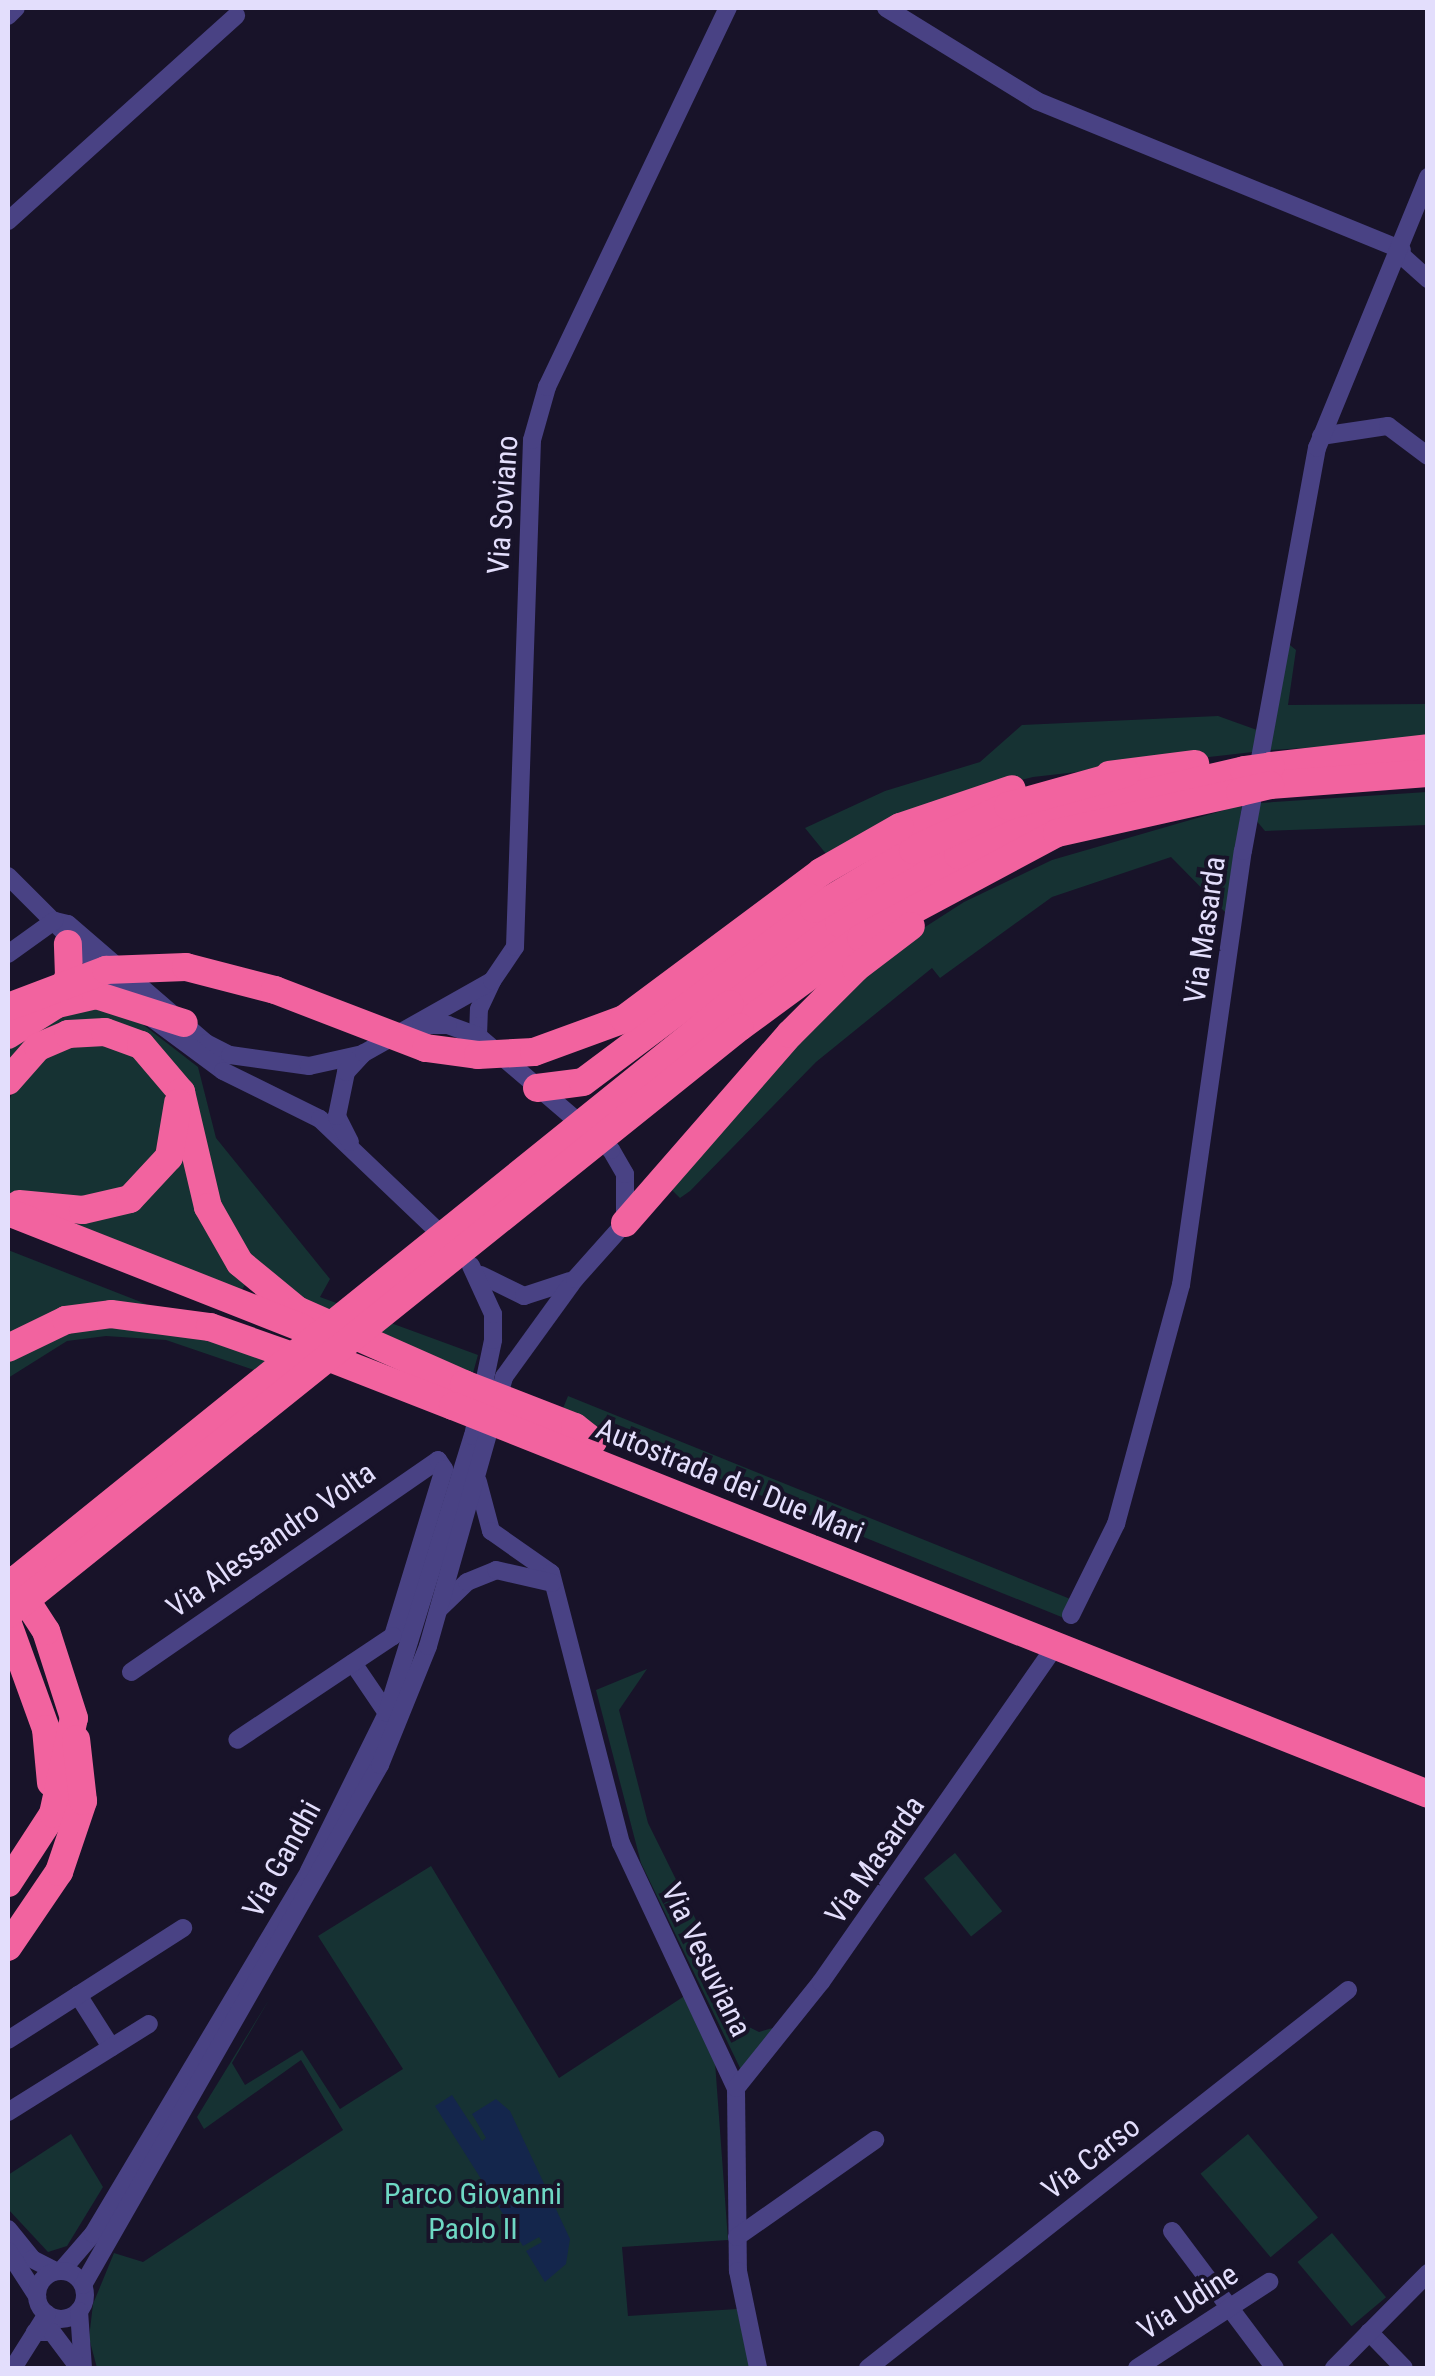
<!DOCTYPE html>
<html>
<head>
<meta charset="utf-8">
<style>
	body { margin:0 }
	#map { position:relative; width:1435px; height:2376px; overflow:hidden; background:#181329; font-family:"Roboto Condensed",sans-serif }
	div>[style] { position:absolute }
	.green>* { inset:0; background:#163233; transform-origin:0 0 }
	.water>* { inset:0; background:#14264c }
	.minor>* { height:18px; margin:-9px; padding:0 9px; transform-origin:9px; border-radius:9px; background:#494284 }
	.minor>.ring { margin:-9px; padding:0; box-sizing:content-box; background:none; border:18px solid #494284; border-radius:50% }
	.highway>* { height:28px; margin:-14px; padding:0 14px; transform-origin:14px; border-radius:14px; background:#f2639f }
	.highway-bridge>* { height:28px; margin:-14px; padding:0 14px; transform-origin:14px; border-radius:14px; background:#f2639f }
	span { translate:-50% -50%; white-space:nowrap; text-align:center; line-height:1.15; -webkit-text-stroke:8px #181329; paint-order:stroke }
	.street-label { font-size:30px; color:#e3defc }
	.park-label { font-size:30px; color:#6ed8c4 }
	.frame { position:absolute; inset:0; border:10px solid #e3defc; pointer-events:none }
</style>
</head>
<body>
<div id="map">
	<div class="green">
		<i style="clip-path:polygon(1285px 641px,1296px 650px,1288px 705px,1427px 704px,1427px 741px,1270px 750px)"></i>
		<i style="clip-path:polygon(1218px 716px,1257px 730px,1253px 752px,1033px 777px,969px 793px,827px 855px,805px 828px,885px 791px,980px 762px,1022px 725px)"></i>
		<i style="clip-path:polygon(1427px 792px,1427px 825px,1265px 831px,1255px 819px,1260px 803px)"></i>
		<i style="clip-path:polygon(1242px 805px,1226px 913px,1171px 857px,1052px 897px,940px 978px,932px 968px,816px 1062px,690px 1191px,680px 1198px,671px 1189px,778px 1056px,908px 938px,964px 902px,1052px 860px)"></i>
		<i style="clip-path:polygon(90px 1002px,137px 1020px,198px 1067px,216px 1138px,330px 1279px,320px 1297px,478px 1355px,471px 1380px,314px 1315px,237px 1254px,192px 1108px,115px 1028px,8px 1066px,8px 1041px)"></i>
		<i style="clip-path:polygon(80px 1040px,132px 1052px,165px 1094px,170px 1134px,135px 1189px,38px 1203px,8px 1194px,8px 1104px,16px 1083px,32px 1062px)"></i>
		<i style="clip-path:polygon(179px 1145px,203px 1227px,245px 1285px,241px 1291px,66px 1223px)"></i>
		<i style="clip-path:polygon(8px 1250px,146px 1304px,147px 1306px,8px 1340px)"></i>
		<i style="clip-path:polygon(139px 1322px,273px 1355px,254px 1370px,166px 1340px,106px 1336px,67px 1341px,8px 1378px,8px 1353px,35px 1336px)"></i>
		<i style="left:568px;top:1396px;width:541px;height:20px;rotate:22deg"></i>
		<i style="clip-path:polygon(647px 1669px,619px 1710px,648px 1823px,749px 2027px,759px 2032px,776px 2027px,741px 2070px,641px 1863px,596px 1690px)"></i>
		<i style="left:955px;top:1853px;width:75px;height:40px;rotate:51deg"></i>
		<i style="clip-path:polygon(431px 1866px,559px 2078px,686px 1995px,715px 2062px,728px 2240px,622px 2247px,628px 2316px,737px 2309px,750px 2368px,97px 2368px,89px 2338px,93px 2304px,114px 2253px,143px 2262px,343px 2130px,301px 2060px,204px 2129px,197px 2117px,270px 1998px,232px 2063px,245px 2085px,302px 2050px,340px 2109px,403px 2069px,318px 1936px)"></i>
		<i style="clip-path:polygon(71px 2134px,103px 2187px,67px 2246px,48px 2252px,8px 2209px,8px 2175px)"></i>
		<i style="left:1248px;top:2134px;width:109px;height:62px;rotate:50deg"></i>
		<i style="left:1332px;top:2233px;width:84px;height:45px;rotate:50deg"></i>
	</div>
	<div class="water">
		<i style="clip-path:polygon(452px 2095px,482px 2141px,486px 2138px,472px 2114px,496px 2099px,510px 2111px,570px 2239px,566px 2264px,545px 2282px,526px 2251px,542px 2242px,539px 2237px,523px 2246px,498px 2206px,512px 2197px,495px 2201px,435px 2106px)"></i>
	</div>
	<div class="minor">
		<i style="left:886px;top:8px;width:177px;rotate:31.6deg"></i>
		<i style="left:1037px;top:101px;width:394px;rotate:22.2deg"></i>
		<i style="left:8px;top:16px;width:11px;rotate:-45deg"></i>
		<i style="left:8px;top:221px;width:307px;rotate:-42deg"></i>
		<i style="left:1400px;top:254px;width:38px;rotate:42deg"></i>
		<i style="left:1321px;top:436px;width:68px;rotate:-8.5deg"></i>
		<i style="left:1388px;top:426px;width:50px;rotate:36.9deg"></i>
		<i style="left:8px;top:876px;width:178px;rotate:45deg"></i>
		<i style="left:55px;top:921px;width:13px;rotate:13deg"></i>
		<i style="left:68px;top:924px;width:182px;rotate:40.8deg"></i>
		<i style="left:206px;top:1043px;width:27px;rotate:27deg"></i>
		<i style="left:230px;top:1055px;width:80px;rotate:7.9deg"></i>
		<i style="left:309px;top:1066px;width:55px;rotate:-12.5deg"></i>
		<i style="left:8px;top:954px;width:57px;rotate:-35.7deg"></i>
		<i style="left:153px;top:1019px;width:87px;rotate:36.6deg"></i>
		<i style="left:223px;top:1071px;width:108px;rotate:26.3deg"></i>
		<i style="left:320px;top:1119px;width:178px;rotate:43.6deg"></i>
		<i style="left:478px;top:1036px;width:27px;rotate:-88deg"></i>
		<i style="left:479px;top:1009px;width:31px;rotate:-65deg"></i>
		<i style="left:350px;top:1142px;width:29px;rotate:-117deg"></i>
		<i style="left:337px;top:1116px;width:45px;rotate:-78.4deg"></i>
		<i style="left:346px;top:1072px;width:26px;rotate:-47deg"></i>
		<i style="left:364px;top:1053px;width:147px;rotate:-29.4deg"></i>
		<i style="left:492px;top:981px;width:41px;rotate:-55.9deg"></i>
		<i style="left:515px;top:947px;width:507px;rotate:-88.08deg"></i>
		<i style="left:532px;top:440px;width:55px;rotate:-74.2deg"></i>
		<i style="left:547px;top:387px;width:420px;rotate:-64.5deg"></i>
		<i style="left:481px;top:1275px;width:48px;rotate:26deg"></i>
		<i style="left:524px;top:1296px;width:48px;rotate:-18.1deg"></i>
		<i style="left:478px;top:1482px;width:51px;rotate:75.1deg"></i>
		<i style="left:491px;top:1531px;width:73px;rotate:35deg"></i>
		<i style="left:551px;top:1573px;width:279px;rotate:75.5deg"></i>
		<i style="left:621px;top:1843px;width:271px;rotate:64.9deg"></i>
		<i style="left:736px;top:2088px;width:183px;rotate:89.4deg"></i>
		<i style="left:738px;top:2271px;width:99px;rotate:78.3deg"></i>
		<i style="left:439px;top:1609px;width:39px;rotate:-44deg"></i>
		<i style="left:467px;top:1582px;width:31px;rotate:-22deg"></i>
		<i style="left:496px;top:1570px;width:58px;rotate:12.8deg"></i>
		<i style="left:1071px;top:1615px;width:102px;rotate:-63.7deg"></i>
		<i style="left:1116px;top:1524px;width:248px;rotate:-74.8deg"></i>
		<i style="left:1181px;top:1285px;width:438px;rotate:-81.9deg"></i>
		<i style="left:1243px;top:851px;width:410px;rotate:-79.6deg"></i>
		<i style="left:1317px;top:448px;width:293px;rotate:-67.7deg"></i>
		<i style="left:353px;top:1663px;width:60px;rotate:55.8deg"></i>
		<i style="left:131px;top:1672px;width:373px;rotate:-34.6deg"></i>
		<i style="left:438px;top:1460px;width:11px;rotate:56deg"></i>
		<i style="left:444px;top:1469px;width:175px;rotate:107deg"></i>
		<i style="left:393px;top:1636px;width:187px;rotate:146.3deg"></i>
		<i style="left:78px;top:1995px;width:62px;rotate:57.6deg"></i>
		<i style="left:8px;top:2040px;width:208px;rotate:-32.6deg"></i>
		<i style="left:736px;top:2088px;width:136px;rotate:-51.3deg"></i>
		<i style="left:821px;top:1982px;width:397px;rotate:-55.1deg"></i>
		<i style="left:8px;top:2112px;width:166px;rotate:-32deg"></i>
		<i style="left:8px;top:2229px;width:38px;rotate:51deg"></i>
		<i style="left:32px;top:2259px;width:27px;rotate:27deg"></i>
		<i style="left:1172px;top:2231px;width:171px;rotate:53.1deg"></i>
		<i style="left:737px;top:2237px;width:169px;rotate:-35.1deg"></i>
		<i style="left:8px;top:2251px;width:54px;rotate:57.2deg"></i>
		<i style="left:61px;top:2271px;width:49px;rotate:-49.1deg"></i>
		<i style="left:93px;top:2234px;width:422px;rotate:-59.2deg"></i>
		<i style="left:309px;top:1871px;width:176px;rotate:-63.7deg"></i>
		<i style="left:387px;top:1713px;width:290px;rotate:-72.8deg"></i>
		<i style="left:473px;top:1436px;width:98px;rotate:-78.2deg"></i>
		<i style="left:493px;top:1340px;width:26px;rotate:-90deg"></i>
		<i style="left:493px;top:1314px;width:53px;rotate:-114.6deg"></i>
		<i class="ring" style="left:37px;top:2271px;width:30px;height:30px"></i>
		<i style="left:83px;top:2285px;width:599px;rotate:-60.27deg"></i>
		<i style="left:380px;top:1765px;width:128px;rotate:-68deg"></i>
		<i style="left:428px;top:1646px;width:280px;rotate:-74.2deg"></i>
		<i style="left:504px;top:1377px;width:121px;rotate:-54.1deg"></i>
		<i style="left:575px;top:1279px;width:75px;rotate:-48.2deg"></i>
		<i style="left:625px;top:1223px;width:49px;rotate:-90deg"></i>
		<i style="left:625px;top:1174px;width:28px;rotate:-120deg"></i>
		<i style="left:611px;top:1150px;width:175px;rotate:-139.4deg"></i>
		<i style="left:478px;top:1036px;width:32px;rotate:-160deg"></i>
		<i style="left:448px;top:1025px;width:27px;rotate:180deg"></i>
		<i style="left:79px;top:2311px;width:57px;rotate:86deg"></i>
		<i style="left:35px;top:2332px;width:17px"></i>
		<i style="left:52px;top:2332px;width:45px;rotate:53.1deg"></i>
		<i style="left:1369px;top:2332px;width:50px;rotate:45.8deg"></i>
		<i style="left:13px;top:2368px;width:64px;rotate:-57.8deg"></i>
		<i style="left:868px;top:2368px;width:611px;rotate:-38.22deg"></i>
		<i style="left:1137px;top:2368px;width:158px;rotate:-33.1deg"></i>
		<i style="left:1334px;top:2368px;width:134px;rotate:-45.3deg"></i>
	</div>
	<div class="highway">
		<i style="left:1271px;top:766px;width:158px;rotate:-6.5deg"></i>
		<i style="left:1109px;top:775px;width:87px;rotate:-7.3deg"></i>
		<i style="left:1270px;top:785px;width:158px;rotate:-4.3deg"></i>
		<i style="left:900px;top:827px;width:118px;rotate:-18.7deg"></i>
		<i style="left:57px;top:1004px;width:30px;rotate:-67deg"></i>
		<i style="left:69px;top:976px;width:32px;rotate:-92deg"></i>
		<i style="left:730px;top:1004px;width:136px;rotate:-36.6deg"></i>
		<i style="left:839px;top:923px;width:137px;rotate:-29.7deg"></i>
		<i style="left:958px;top:855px;width:90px;rotate:-24.3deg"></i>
		<i style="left:1040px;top:818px;width:210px;rotate:-13.2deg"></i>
		<i style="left:740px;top:1027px;width:150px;rotate:-36.3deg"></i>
		<i style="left:861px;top:938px;width:222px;rotate:-28.2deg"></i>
		<i style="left:1057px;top:833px;width:188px;rotate:-12.6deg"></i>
		<i style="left:8px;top:1035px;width:58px;rotate:-32.3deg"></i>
		<i style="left:57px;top:1004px;width:40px;rotate:-13deg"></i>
		<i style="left:96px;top:995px;width:92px;rotate:17.7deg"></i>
		<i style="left:8px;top:1081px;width:45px;rotate:-48.6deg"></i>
		<i style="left:38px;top:1047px;width:33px;rotate:-23deg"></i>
		<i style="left:68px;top:1034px;width:37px;rotate:-3deg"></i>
		<i style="left:105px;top:1032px;width:38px;rotate:20deg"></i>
		<i style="left:141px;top:1045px;width:62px;rotate:49.6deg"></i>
		<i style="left:181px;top:1092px;width:118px;rotate:76.8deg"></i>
		<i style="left:208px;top:1207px;width:64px;rotate:60.3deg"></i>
		<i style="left:240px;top:1263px;width:74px;rotate:39.5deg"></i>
		<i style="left:297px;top:1310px;width:183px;rotate:23.9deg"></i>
		<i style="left:537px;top:1088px;width:46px;rotate:-7.4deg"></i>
		<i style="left:583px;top:1082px;width:289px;rotate:-36.8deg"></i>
		<i style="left:814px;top:909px;width:115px;rotate:-30.8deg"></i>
		<i style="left:913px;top:850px;width:105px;rotate:-24.9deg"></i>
		<i style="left:1008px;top:806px;width:123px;rotate:-15.6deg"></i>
		<i style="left:19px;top:1204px;width:64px;rotate:5.4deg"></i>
		<i style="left:83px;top:1210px;width:48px;rotate:-13.2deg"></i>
		<i style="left:130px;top:1199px;width:57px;rotate:-47.1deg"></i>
		<i style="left:169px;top:1157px;width:55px;rotate:-80.5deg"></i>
		<i style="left:8px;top:1212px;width:317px;rotate:21.5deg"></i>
		<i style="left:625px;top:1223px;width:251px;rotate:-48.9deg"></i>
		<i style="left:790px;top:1034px;width:93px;rotate:-45deg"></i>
		<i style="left:856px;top:968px;width:69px;rotate:-37.4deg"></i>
		<i style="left:8px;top:1348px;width:64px;rotate:-25.8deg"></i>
		<i style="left:66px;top:1320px;width:45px;rotate:-7.6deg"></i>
		<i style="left:111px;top:1314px;width:100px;rotate:7.5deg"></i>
		<i style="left:210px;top:1327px;width:108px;rotate:19.4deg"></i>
		<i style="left:312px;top:1351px;width:151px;rotate:21.3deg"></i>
		<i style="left:8px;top:1624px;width:112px;rotate:70.1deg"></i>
		<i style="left:46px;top:1729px;width:54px;rotate:84.7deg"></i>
		<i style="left:8px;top:1883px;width:82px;rotate:-56.9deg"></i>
		<i style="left:53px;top:1814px;width:98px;rotate:-77.7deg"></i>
		<i style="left:74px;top:1718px;width:91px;rotate:-107.8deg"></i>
		<i style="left:46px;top:1631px;width:61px;rotate:-122.9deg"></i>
		<i style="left:8px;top:1947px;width:91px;rotate:-55.8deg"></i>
		<i style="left:59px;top:1872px;width:75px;rotate:-71.3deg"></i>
		<i style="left:83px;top:1801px;width:62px;rotate:-96.4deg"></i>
	</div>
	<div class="highway-bridge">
		<i style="left:1244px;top:770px;width:27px;rotate:-8deg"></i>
		<i style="left:1240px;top:792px;width:31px;rotate:-13deg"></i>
		<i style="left:8px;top:1007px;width:105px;rotate:-20.7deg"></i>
		<i style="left:106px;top:970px;width:80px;rotate:-2.1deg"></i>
		<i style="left:186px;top:967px;width:92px;rotate:14.5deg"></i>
		<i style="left:275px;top:990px;width:162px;rotate:21deg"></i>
		<i style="left:426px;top:1048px;width:52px;rotate:7.7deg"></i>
		<i style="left:478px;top:1055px;width:56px;rotate:-3.1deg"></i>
		<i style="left:534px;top:1052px;width:96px;rotate:-20.1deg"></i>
		<i style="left:624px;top:1019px;width:246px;rotate:-36.7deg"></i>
		<i style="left:821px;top:872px;width:91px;rotate:-29.7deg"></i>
		<i style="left:464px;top:1384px;width:119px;rotate:21.2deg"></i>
		<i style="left:575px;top:1427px;width:23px;rotate:38deg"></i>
		<i style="left:453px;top:1406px;width:1049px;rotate:21.7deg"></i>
		<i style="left:8px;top:1586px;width:927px;rotate:-38.87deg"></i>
		<i style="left:8px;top:1614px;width:938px;rotate:-38.73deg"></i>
	</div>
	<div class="street-label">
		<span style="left:503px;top:505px;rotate:-86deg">Via Soviano</span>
		<span style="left:1205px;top:930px;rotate:-82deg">Via Masarda</span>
		<span style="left:730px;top:1481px;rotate:22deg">Autostrada dei Due Mari</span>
		<span style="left:271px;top:1540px;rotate:-35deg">Via Alessandro Volta</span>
		<span style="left:282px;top:1859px;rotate:-61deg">Via Gandhi</span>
		<span style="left:875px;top:1860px;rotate:-55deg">Via Masarda</span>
		<span style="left:706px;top:1960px;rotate:64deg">Via Vesuviana</span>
		<span style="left:1091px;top:2158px;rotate:-38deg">Via Carso</span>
		<span style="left:1188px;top:2302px;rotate:-33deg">Via Udine</span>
	</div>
	<div class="park-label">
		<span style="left:473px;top:2211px">Parco Giovanni<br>Paolo II</span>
	</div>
	<div class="frame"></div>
</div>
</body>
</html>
